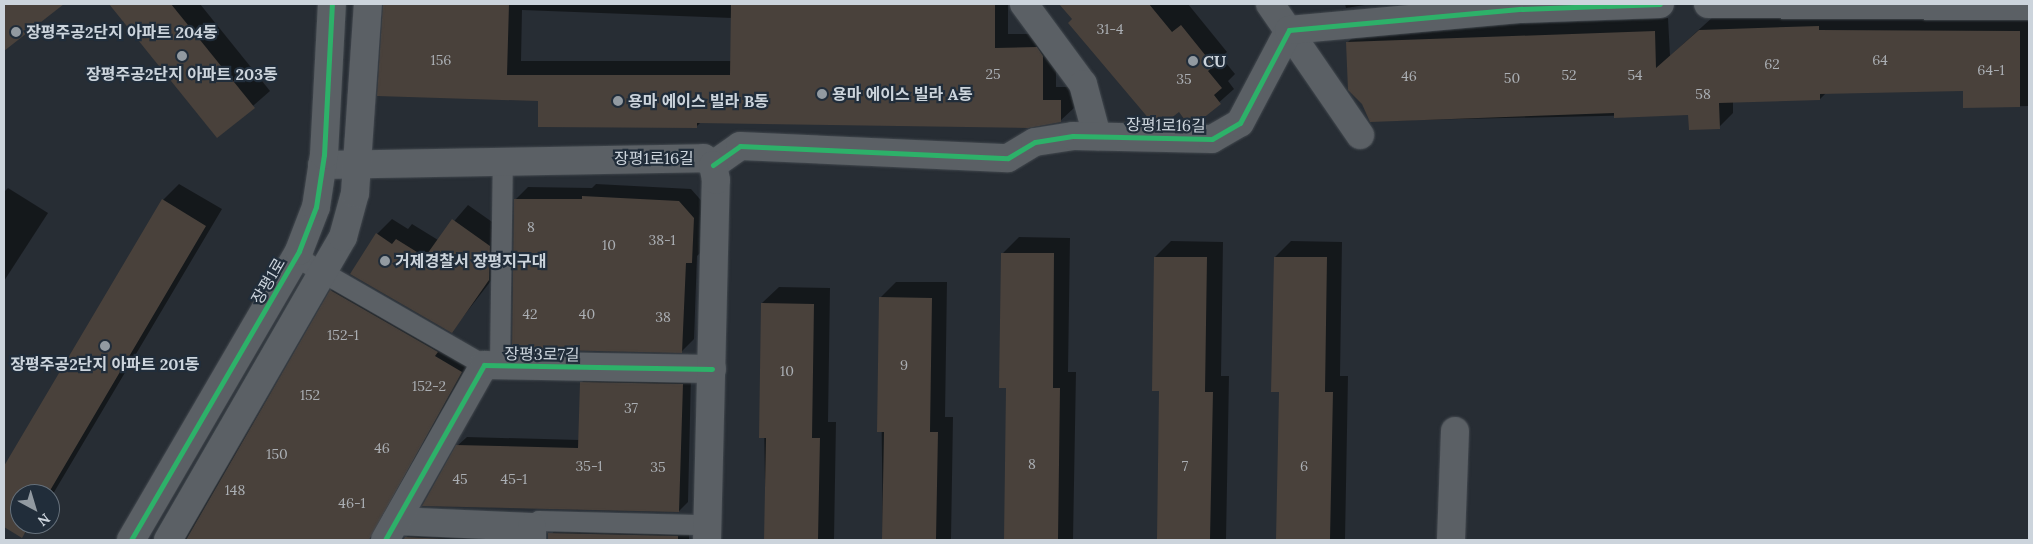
<!DOCTYPE html>
<html>
<head>
<meta charset="utf-8">
<style>
	body { margin:0 }
	#map { position:relative; width:2033px; height:544px; overflow:hidden; background:#272d34; font-family:Lora,"Noto Sans KR",serif }
	div>[style] { position:absolute }
	.shadow>* { inset:0; background:#0007 }
	.building>* { inset:0; background:#49413b }
	.roads { filter:drop-shadow(0 0 1px #42484e) drop-shadow(0 0 1px #42484e) }
	.service>* { height:20px; margin:-10px; padding:0 10px; transform-origin:10px; border-radius:10px; background:#5b6065 }
	.minor>* { height:28px; margin:-14px; padding:0 14px; transform-origin:14px; border-radius:14px; background:#5b6065 }
	.tertiary>* { height:28px; margin:-14px; padding:0 14px; transform-origin:14px; border-radius:14px; background:#5b6065 }
	.cycleway>* { height:5px; margin:-2.5px; padding:0 2.5px; transform-origin:2.5px; border-radius:2.5px; background:#2db169 }
	.dots>* { width:14px; height:14px; translate:-50% -50%; box-sizing:border-box; border:2px solid #212d3a; border-radius:50% }
	span { translate:-50% -50%; white-space:nowrap; text-align:center; line-height:1.15; -webkit-text-stroke:4.5px #212d3a; paint-order:stroke }
	.number-label { font-size:14px; color:#abafb4 }
	.number-label span { -webkit-text-stroke-width:0 }
	.poi-label { font-size:16px; color:#ccd4dc; font-weight:700 }
	.left { translate:0 -50%; text-align:left }
	.street-label { font-size:16px; color:#ccd4dc }
	.frame { position:absolute; inset:0; border:5px solid #ccd4dc; pointer-events:none }
	.north { position:absolute; left:10px; top:484px; width:50px; height:50px; box-sizing:border-box; background:#212d3a; border:1px solid #65707b; border-radius:50%; rotate:141deg; font-size:14px; font-weight:700; line-height:20px; text-align:center; color:#ccd4dc }
	.north::after { content:''; display:block; margin:auto; width:18px; height:22px; background:#929aa1; clip-path:polygon(50% 0,100% 100%,50% 72%,0 100%) }
</style>
</head>
<body>
<div id="map">
	<div class="shadow">
		<i style="clip-path:polygon(4px 4px,60px 4px,4px 49px)"></i>
		<i style="clip-path:polygon(111px 4px,200px 4px,270px 91px,217px 137px)"></i>
		<i style="clip-path:polygon(evenodd,424px 4px,1008px 4px,1008px 34px,1051px 34px,1056px 41px,1056px 87px,1075px 87px,1075px 107px,1060px 121px,701px 122px,696px 127px,540px 100px,379px 95px,424px 4px,522px 10px,732px 18px,732px 61px,521px 61px,522px 10px)"></i>
		<i style="clip-path:polygon(1060px 4px,1188px 4px,1227px 52px,1221px 57px,1235px 74px,1228px 81px,1234px 89px,1197px 122px)"></i>
		<i style="clip-path:polygon(1345px 4px,1371px 4px,1346px 8px)"></i>
		<i style="clip-path:polygon(1714px 16px,2029px 16px,2029px 106px,1964px 107px,1964px 89px,1826px 93px,1820px 99px,1733px 101px,1733px 113px,1719px 127px,1689px 114px,1371px 121px,1347px 43px,1361px 29px,1668px 18px,1670px 56px)"></i>
		<i style="clip-path:polygon(179px 184px,222px 209px,50px 499px,50px 494px,20px 494px,20px 524px,34px 524px,22px 536px,4px 526px,4px 469px,163px 200px)"></i>
		<i style="clip-path:polygon(596px 184px,691px 189px,706px 206px,704px 249px,697px 256px,694px 339px,681px 352px,516px 199px,528px 187px,592px 188px)"></i>
		<i style="clip-path:polygon(8px 188px,48px 213px,4px 281px,4px 192px)"></i>
		<i style="clip-path:polygon(468px 205px,505px 231px,504px 264px,452px 331px,377px 234px,392px 219px,408px 229px,412px 224px,438px 240px)"></i>
		<i style="clip-path:polygon(1019px 237px,1070px 238px,1068px 372px,1076px 372px,1073px 540px,1005px 540px,1008px 387px,1003px 253px)"></i>
		<i style="clip-path:polygon(1171px 241px,1223px 242px,1221px 376px,1229px 376px,1226px 540px,1158px 540px,1160px 390px,1155px 257px)"></i>
		<i style="clip-path:polygon(1291px 241px,1342px 242px,1340px 376px,1348px 376px,1345px 540px,1277px 540px,1280px 390px,1275px 257px)"></i>
		<i style="clip-path:polygon(342px 280px,473px 360px,387px 540px,184px 540px,331px 291px)"></i>
		<i style="clip-path:polygon(896px 282px,947px 282px,945px 417px,953px 417px,951px 540px,883px 540px,880px 298px)"></i>
		<i style="clip-path:polygon(779px 287px,830px 288px,828px 422px,836px 422px,834px 540px,766px 540px,762px 303px)"></i>
		<i style="clip-path:polygon(590px 374px,691px 376px,688px 502px,679px 511px,457px 446px,467px 437px,580px 440px,581px 383px)"></i>
		<i style="clip-path:polygon(560px 522px,689px 525px,689px 540px,548px 540px)"></i>
		<i style="clip-path:polygon(417px 526px,534px 540px,404px 540px)"></i>
	</div>
	<div class="building">
		<i style="clip-path:polygon(4px 4px,64px 4px,4px 51px)"></i>
		<i style="clip-path:polygon(109px 4px,171px 4px,255px 108px,217px 138px)"></i>
		<i style="clip-path:polygon(383px 4px,509px 4px,507px 75px,730px 75px,731px 4px,995px 4px,995px 48px,1037px 47px,1043px 56px,1043px 100px,1061px 100px,1061px 122px,1028px 128px,697px 123px,697px 128px,538px 127px,538px 101px,377px 96px)"></i>
		<i style="clip-path:polygon(1059px 4px,1149px 4px,1172px 32px,1181px 25px,1214px 66px,1208px 71px,1222px 88px,1214px 95px,1221px 104px,1197px 123px,1187px 123px,1179px 112px,1166px 122px,1150px 120px,1068px 23px,1072px 19px)"></i>
		<i style="clip-path:polygon(1819px 26px,1819px 30px,2020px 31px,2020px 107px,1963px 108px,1963px 91px,1820px 94px,1820px 100px,1719px 103px,1720px 129px,1689px 130px,1688px 115px,1614px 118px,1614px 113px,1370px 122px,1362px 104px,1348px 90px,1346px 42px,1655px 31px,1656px 68px,1699px 30px)"></i>
		<i style="clip-path:polygon(582px 196px,679px 201px,694px 218px,692px 263px,686px 263px,682px 353px,512px 349px,514px 199px,582px 199px)"></i>
		<i style="clip-path:polygon(162px 199px,206px 226px,48px 494px,20px 494px,20px 524px,30px 524px,22px 538px,4px 527px,4px 466px)"></i>
		<i style="clip-path:polygon(452px 219px,490px 246px,489px 280px,452px 333px,350px 274px,376px 233px,392px 244px,396px 239px,425px 257px)"></i>
		<i style="clip-path:polygon(1001px 253px,1054px 253px,1053px 388px,1060px 388px,1058px 540px,1004px 540px,1006px 388px,999px 388px)"></i>
		<i style="clip-path:polygon(1154px 257px,1207px 257px,1205px 392px,1213px 392px,1210px 540px,1157px 540px,1159px 391px,1152px 391px)"></i>
		<i style="clip-path:polygon(1274px 257px,1327px 257px,1325px 392px,1333px 392px,1330px 540px,1276px 540px,1279px 392px,1271px 392px)"></i>
		<i style="clip-path:polygon(330px 290px,438px 352px,435px 356px,462px 372px,369px 540px,186px 540px)"></i>
		<i style="clip-path:polygon(879px 297px,932px 298px,930px 432px,938px 432px,936px 540px,882px 540px,884px 432px,877px 432px)"></i>
		<i style="clip-path:polygon(761px 303px,814px 304px,812px 438px,820px 438px,818px 540px,764px 540px,766px 438px,759px 438px)"></i>
		<i style="clip-path:polygon(580px 382px,683px 384px,679px 512px,422px 506px,456px 445px,578px 448px)"></i>
		<i style="clip-path:polygon(548px 533px,678px 536px,678px 540px,548px 540px)"></i>
		<i style="clip-path:polygon(405px 537px,446px 539px,446px 540px,403px 540px)"></i>
	</div>
	<div class="roads">
		<div class="service">
			<i style="left:296px;top:257px;width:217px;rotate:29.9deg"></i>
			<i style="left:500px;top:365px;width:206px;rotate:-89.2deg"></i>
			<i style="left:532px;top:527px;width:9px;rotate:-41deg"></i>
			<i style="left:539px;top:521px;width:169px;rotate:1.4deg"></i>
		</div>
		<div class="minor">
			<i style="left:1024px;top:4px;width:99px;rotate:53.6deg"></i>
			<i style="left:1083px;top:84px;width:54px;rotate:74.9deg"></i>
			<i style="left:1270px;top:4px;width:159px;rotate:55.5deg"></i>
			<i style="left:1708px;top:4px;width:321px;rotate:0.4deg"></i>
			<i style="left:322px;top:165px;width:382px;rotate:-1deg"></i>
			<i style="left:704px;top:158px;width:11px;rotate:38deg"></i>
			<i style="left:713px;top:165px;width:33px;rotate:-35deg"></i>
			<i style="left:740px;top:146px;width:268px;rotate:2.6deg"></i>
			<i style="left:1008px;top:158px;width:31px;rotate:-31deg"></i>
			<i style="left:1035px;top:142px;width:38px;rotate:-9deg"></i>
			<i style="left:1073px;top:136px;width:139px;rotate:1.2deg"></i>
			<i style="left:1212px;top:139px;width:32px;rotate:-30deg"></i>
			<i style="left:1240px;top:123px;width:105px;rotate:-62.2deg"></i>
			<i style="left:1289px;top:30px;width:234px;rotate:-5.2deg"></i>
			<i style="left:1522px;top:9px;width:138px;rotate:-2.1deg"></i>
			<i style="left:396px;top:521px;width:136px;rotate:2.5deg"></i>
			<i style="left:532px;top:527px;width:13px;rotate:90deg"></i>
			<i style="left:385px;top:540px;width:201px;rotate:-60.5deg"></i>
			<i style="left:484px;top:365px;width:228px;rotate:1deg"></i>
			<i style="left:707px;top:540px;width:360px;rotate:-88.6deg"></i>
			<i style="left:716px;top:180px;width:15px;rotate:-101deg"></i>
			<i style="left:1451px;top:540px;width:109px;rotate:-87.9deg"></i>
		</div>
		<div class="tertiary">
			<i style="left:131px;top:540px;width:334px;rotate:-59.8deg"></i>
			<i style="left:299px;top:251px;width:47px;rotate:-68.9deg"></i>
			<i style="left:316px;top:207px;width:53px;rotate:-81.3deg"></i>
			<i style="left:324px;top:155px;width:151px;rotate:-87deg"></i>
			<i style="left:168px;top:540px;width:350px;rotate:-60deg"></i>
			<i style="left:343px;top:237px;width:46px;rotate:-74.7deg"></i>
			<i style="left:355px;top:193px;width:189px;rotate:-86.1deg"></i>
		</div>
	</div>
	<div class="cycleway">
		<i style="left:713px;top:165px;width:33px;rotate:-35deg"></i>
		<i style="left:740px;top:146px;width:268px;rotate:2.6deg"></i>
		<i style="left:1008px;top:158px;width:31px;rotate:-31deg"></i>
		<i style="left:1035px;top:142px;width:38px;rotate:-9deg"></i>
		<i style="left:1073px;top:136px;width:139px;rotate:1.2deg"></i>
		<i style="left:1212px;top:139px;width:32px;rotate:-30deg"></i>
		<i style="left:1240px;top:123px;width:105px;rotate:-62.2deg"></i>
		<i style="left:1289px;top:30px;width:234px;rotate:-5.2deg"></i>
		<i style="left:1522px;top:9px;width:138px;rotate:-2.1deg"></i>
		<i style="left:131px;top:540px;width:334px;rotate:-59.8deg"></i>
		<i style="left:299px;top:251px;width:47px;rotate:-68.9deg"></i>
		<i style="left:316px;top:207px;width:53px;rotate:-81.3deg"></i>
		<i style="left:324px;top:155px;width:151px;rotate:-87deg"></i>
		<i style="left:385px;top:540px;width:201px;rotate:-60.5deg"></i>
		<i style="left:484px;top:365px;width:228px;rotate:1deg"></i>
	</div>
	<div class="dots">
		<i style="left:16px;top:32px;background:#929aa1"></i>
		<i style="left:182px;top:56px;background:#929aa1"></i>
		<i style="left:1193px;top:61px;background:#929aa1"></i>
		<i style="left:822px;top:94px;background:#929aa1"></i>
		<i style="left:618px;top:101px;background:#929aa1"></i>
		<i style="left:385px;top:261px;background:#929aa1"></i>
		<i style="left:105px;top:346px;background:#929aa1"></i>
	</div>
	<div class="number-label">
		<span style="left:1110px;top:29px">31-4</span>
		<span style="left:441px;top:60px">156</span>
		<span style="left:1880px;top:60px">64</span>
		<span style="left:1772px;top:64px">62</span>
		<span style="left:1991px;top:70px">64-1</span>
		<span style="left:993px;top:74px">25</span>
		<span style="left:1569px;top:75px">52</span>
		<span style="left:1635px;top:75px">54</span>
		<span style="left:1409px;top:76px">46</span>
		<span style="left:1512px;top:78px">50</span>
		<span style="left:1184px;top:79px">35</span>
		<span style="left:1703px;top:94px">58</span>
		<span style="left:531px;top:227px">8</span>
		<span style="left:662px;top:240px">38-1</span>
		<span style="left:609px;top:245px">10</span>
		<span style="left:530px;top:314px">42</span>
		<span style="left:587px;top:314px">40</span>
		<span style="left:663px;top:317px">38</span>
		<span style="left:343px;top:335px">152-1</span>
		<span style="left:904px;top:365px">9</span>
		<span style="left:787px;top:371px">10</span>
		<span style="left:429px;top:386px">152-2</span>
		<span style="left:310px;top:395px">152</span>
		<span style="left:631px;top:408px">37</span>
		<span style="left:382px;top:448px">46</span>
		<span style="left:277px;top:454px">150</span>
		<span style="left:1032px;top:464px">8</span>
		<span style="left:589px;top:466px">35-1</span>
		<span style="left:1185px;top:466px">7</span>
		<span style="left:1304px;top:466px">6</span>
		<span style="left:658px;top:467px">35</span>
		<span style="left:460px;top:479px">45</span>
		<span style="left:514px;top:479px">45-1</span>
		<span style="left:235px;top:490px">148</span>
		<span style="left:352px;top:503px">46-1</span>
	</div>
	<div class="poi-label">
		<span class="left" style="left:26px;top:32px">장평주공2단지 아파트 204동</span>
		<span class="left" style="left:1203px;top:61px">CU</span>
		<span style="left:182px;top:74px">장평주공2단지 아파트 203동</span>
		<span class="left" style="left:832px;top:94px">용마 에이스 빌라 A동</span>
		<span class="left" style="left:628px;top:101px">용마 에이스 빌라 B동</span>
		<span class="left" style="left:395px;top:261px">거제경찰서 장평지구대</span>
		<span style="left:105px;top:364px">장평주공2단지 아파트 201동</span>
	</div>
	<div class="street-label">
		<span style="left:1166px;top:125px;rotate:1deg">장평1로16길</span>
		<span style="left:654px;top:158px">장평1로16길</span>
		<span style="left:268px;top:281px;rotate:-60deg">장평1로</span>
		<span style="left:542px;top:354px;rotate:1deg">장평3로7길</span>
	</div>
	<div class="frame"></div>
	<div class="north">N</div>
</div>
</body>
</html>
